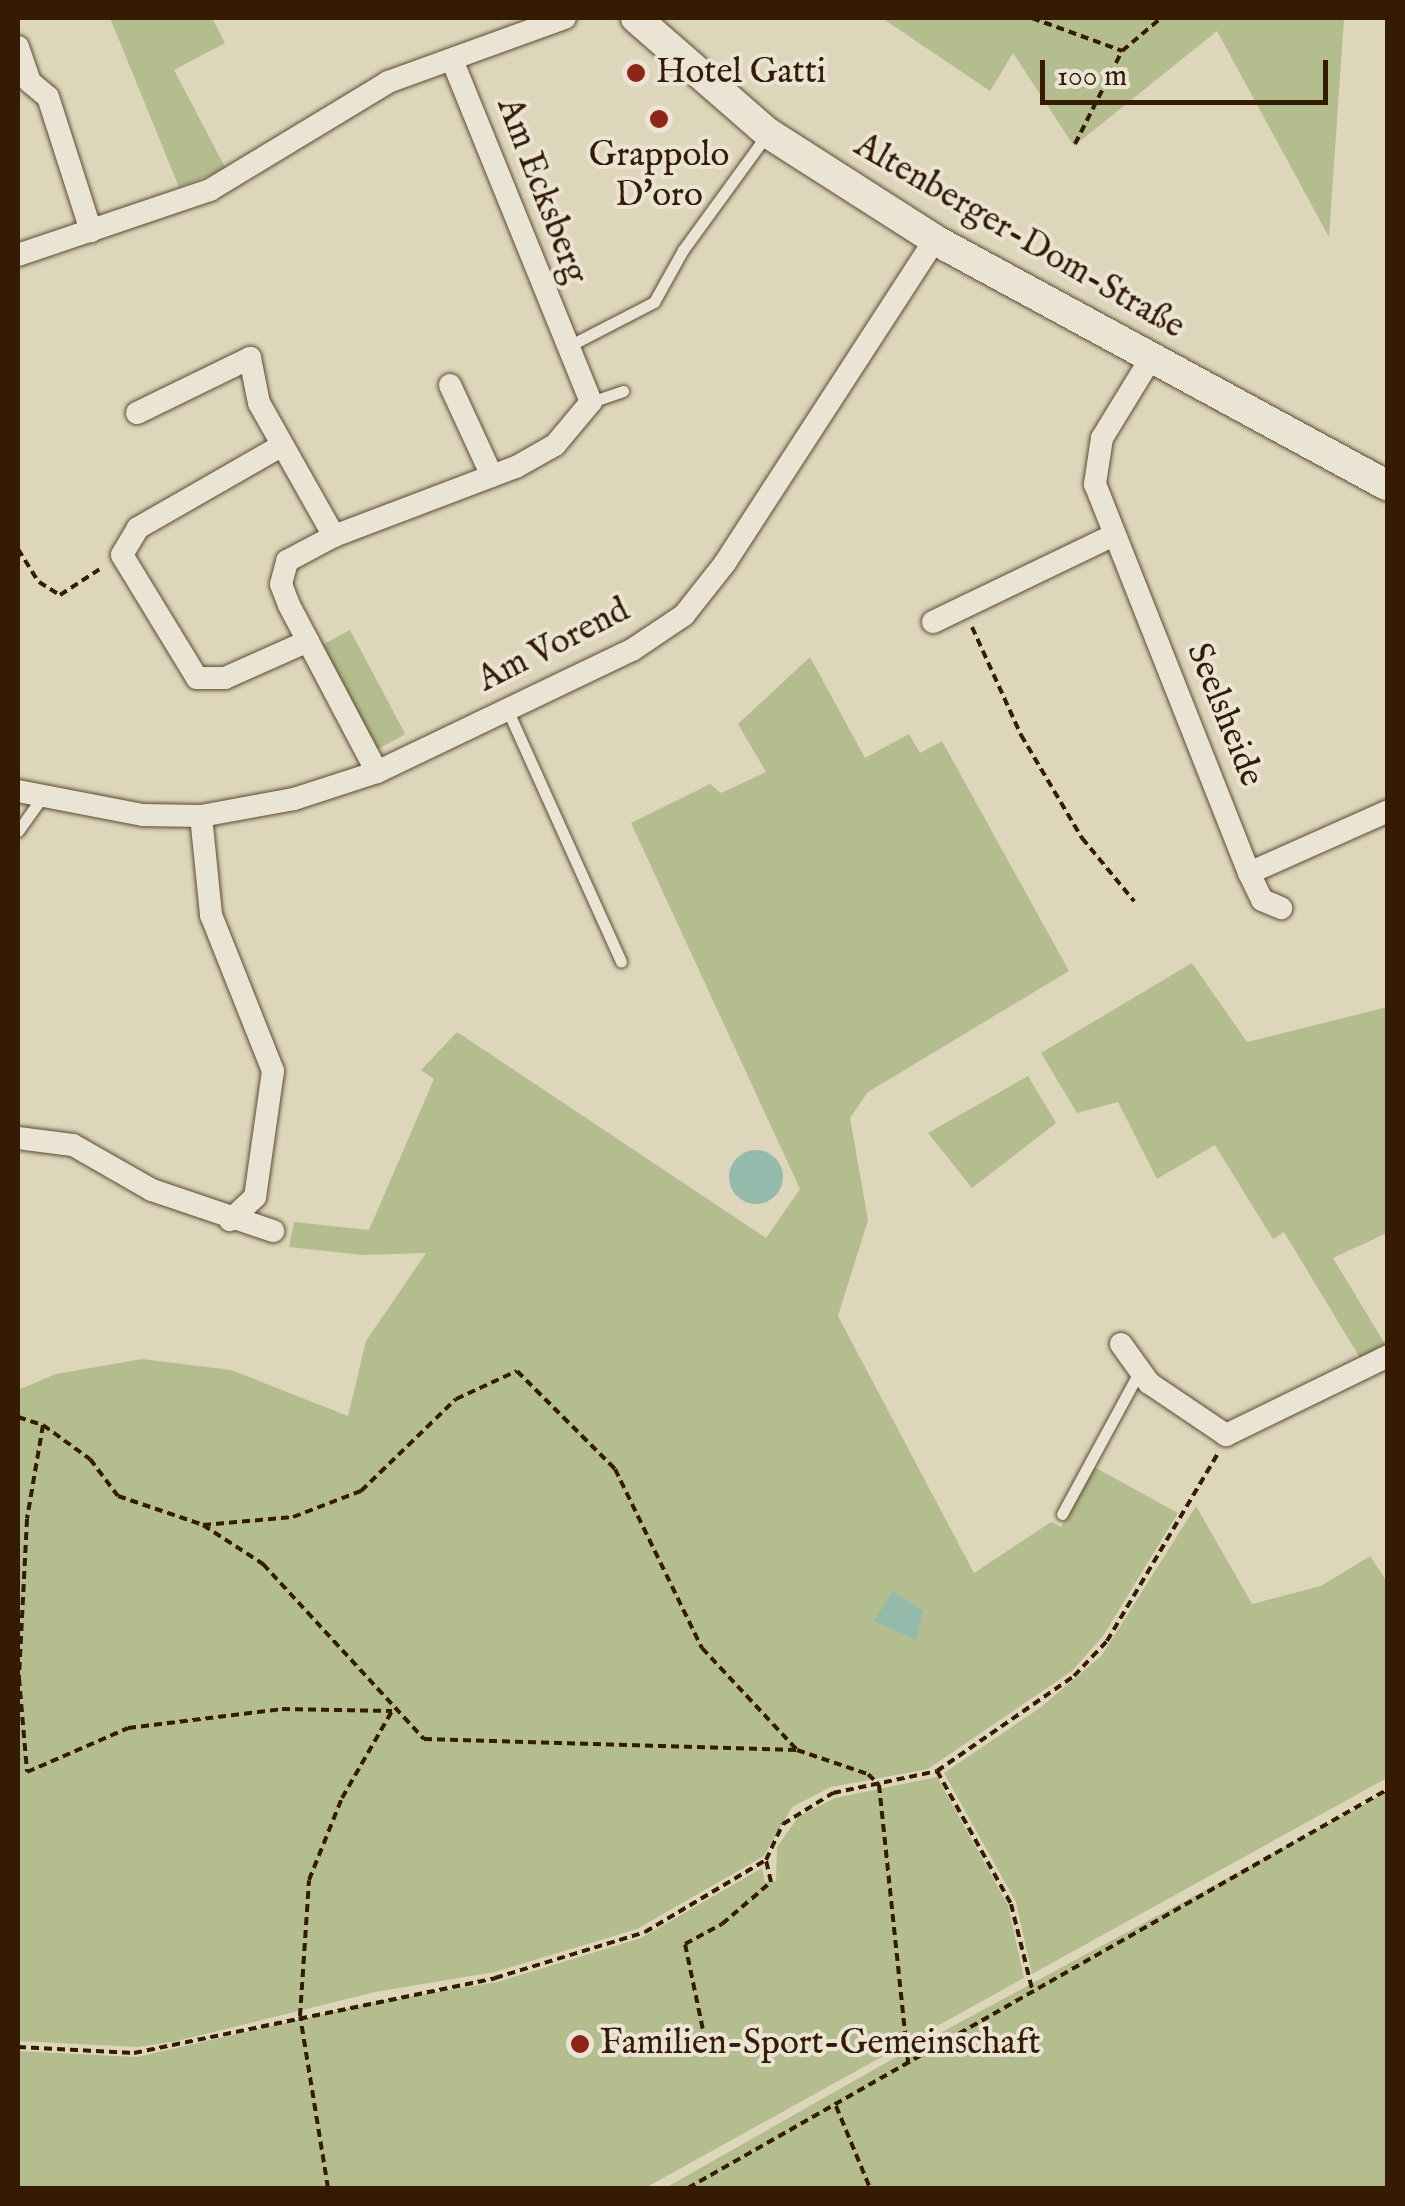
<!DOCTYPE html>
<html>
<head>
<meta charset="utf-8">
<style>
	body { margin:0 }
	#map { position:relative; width:1405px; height:2206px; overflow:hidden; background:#ddd6bb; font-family:"IM FELL English",serif }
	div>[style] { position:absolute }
	.green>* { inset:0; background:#b4bd8d; transform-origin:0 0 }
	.water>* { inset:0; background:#93baab }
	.round { border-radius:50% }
	.path>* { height:4px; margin-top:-2px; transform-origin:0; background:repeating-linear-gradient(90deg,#351b02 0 8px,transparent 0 13px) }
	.roads { filter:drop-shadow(0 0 2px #5f4a30) drop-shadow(0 0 2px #5f4a30) }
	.lane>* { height:11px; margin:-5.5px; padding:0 5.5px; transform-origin:5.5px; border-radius:5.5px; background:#e9e4d3 }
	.street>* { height:22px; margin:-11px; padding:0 11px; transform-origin:11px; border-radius:11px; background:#e9e4d3 }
	.secondary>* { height:30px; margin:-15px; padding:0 15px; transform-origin:15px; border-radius:15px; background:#e9e4d3 }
	.dots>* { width:28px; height:28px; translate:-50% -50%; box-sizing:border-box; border:5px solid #e9e4d3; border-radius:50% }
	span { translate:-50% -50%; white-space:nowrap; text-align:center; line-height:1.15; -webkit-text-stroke:8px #e9e4d3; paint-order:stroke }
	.poi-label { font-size:35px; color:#351b02 }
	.left { translate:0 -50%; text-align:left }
	.street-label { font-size:35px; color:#351b02 }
	.frame { position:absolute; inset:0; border:20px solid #351b02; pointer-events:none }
	.scale { position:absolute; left:1040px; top:60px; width:288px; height:45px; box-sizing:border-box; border:5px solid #351b02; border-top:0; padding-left:12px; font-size:30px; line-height:35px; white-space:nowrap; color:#351b02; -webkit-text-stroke:8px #e9e4d3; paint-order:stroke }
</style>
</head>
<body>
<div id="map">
	<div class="green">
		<i style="clip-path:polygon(110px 18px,212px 18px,225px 43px,174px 70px,226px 169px,179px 187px)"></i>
		<i style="clip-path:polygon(882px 18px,1344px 18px,1329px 237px,1217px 31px,1074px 146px,1013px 53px,990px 91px)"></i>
		<i style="left:350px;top:630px;width:118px;height:34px;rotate:62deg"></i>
		<i style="clip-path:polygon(810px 657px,865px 758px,909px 734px,920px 753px,942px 741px,1069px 971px,868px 1092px,850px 1118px,868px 1220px,838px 1316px,974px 1573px,1051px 1522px,1061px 1527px,1094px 1467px,1178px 1513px,1103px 1636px,1072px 1671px,928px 1769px,831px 1787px,792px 1807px,764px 1856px,637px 1929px,495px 1972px,375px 1992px,177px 2041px,137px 2047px,18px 2041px,18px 1390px,56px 1374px,142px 1359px,231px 1370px,348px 1416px,366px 1341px,426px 1253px,362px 1255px,289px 1247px,294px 1222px,369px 1230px,434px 1079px,421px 1070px,457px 1032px,766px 1238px,800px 1189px,631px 823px,710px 784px,721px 793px,766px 772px,738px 724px)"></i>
		<i style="clip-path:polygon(1192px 963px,1247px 1042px,1387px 1007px,1387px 1233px,1333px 1258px,1385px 1344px,1360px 1358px,1284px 1232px,1273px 1239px,1215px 1145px,1157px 1179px,1118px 1102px,1077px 1113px,1041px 1053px)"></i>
		<i style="clip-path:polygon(1028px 1076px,1056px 1123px,972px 1188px,928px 1133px)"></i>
		<i style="clip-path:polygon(1196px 1506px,1252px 1604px,1321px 1586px,1370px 1556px,1387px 1582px,1387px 1778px,1032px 1974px,1016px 1902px,944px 1773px,1041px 1707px,1102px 1655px)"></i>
		<i style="clip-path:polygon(937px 1777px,1008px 1905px,1024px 1978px,645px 2188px,18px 2188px,18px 2051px,137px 2057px,376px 2002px,497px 1982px,641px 1938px,762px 1868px,765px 1882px,776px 1881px,777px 1847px,799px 1816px,835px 1798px)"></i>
		<i style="clip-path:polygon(1387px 1792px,1387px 2188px,665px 2188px,905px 2052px)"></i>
	</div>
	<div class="water">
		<i class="round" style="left:729px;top:1150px;width:54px;height:54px"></i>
		<i style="clip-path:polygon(893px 1591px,923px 1611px,916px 1640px,874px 1621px)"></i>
	</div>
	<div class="path">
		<i style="left:1032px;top:18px;width:96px;rotate:20.1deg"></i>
		<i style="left:1075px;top:144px;width:104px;rotate:-63.2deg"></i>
		<i style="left:1122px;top:51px;width:51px;rotate:-40.2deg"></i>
		<i style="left:18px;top:549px;width:39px;rotate:58deg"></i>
		<i style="left:39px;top:582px;width:25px;rotate:32deg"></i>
		<i style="left:60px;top:595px;width:51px;rotate:-33.1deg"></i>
		<i style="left:972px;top:627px;width:119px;rotate:65.6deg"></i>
		<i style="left:1021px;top:735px;width:120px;rotate:59.4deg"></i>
		<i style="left:1082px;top:838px;width:82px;rotate:50.5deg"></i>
		<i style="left:18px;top:1417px;width:26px;rotate:18deg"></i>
		<i style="left:43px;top:1425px;width:58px;rotate:35.9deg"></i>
		<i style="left:90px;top:1459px;width:46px;rotate:52.9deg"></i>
		<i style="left:118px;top:1496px;width:90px;rotate:18.8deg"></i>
		<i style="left:203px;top:1525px;width:72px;rotate:33deg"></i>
		<i style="left:263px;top:1564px;width:238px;rotate:47.4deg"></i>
		<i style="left:424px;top:1739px;width:373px;rotate:1.7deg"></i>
		<i style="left:797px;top:1750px;width:75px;rotate:18.7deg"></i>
		<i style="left:868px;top:1774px;width:16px;rotate:45deg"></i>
		<i style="left:879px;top:1785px;width:280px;rotate:84deg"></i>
		<i style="left:43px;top:1425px;width:95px;rotate:99.7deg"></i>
		<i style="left:27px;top:1519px;width:159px;rotate:92.9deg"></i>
		<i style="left:19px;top:1678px;width:94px;rotate:85.1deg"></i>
		<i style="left:27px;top:1772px;width:110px;rotate:-23.5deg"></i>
		<i style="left:128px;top:1728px;width:155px;rotate:-7deg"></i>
		<i style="left:282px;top:1709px;width:110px;rotate:1deg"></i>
		<i style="left:203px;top:1525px;width:90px;rotate:-5.1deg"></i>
		<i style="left:293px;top:1517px;width:73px;rotate:-20.9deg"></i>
		<i style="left:361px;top:1491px;width:132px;rotate:-44.1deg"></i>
		<i style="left:456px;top:1399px;width:67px;rotate:-24.7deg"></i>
		<i style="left:517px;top:1371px;width:139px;rotate:45deg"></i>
		<i style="left:615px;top:1469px;width:199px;rotate:64.1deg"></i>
		<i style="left:702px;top:1648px;width:139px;rotate:47deg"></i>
		<i style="left:937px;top:1771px;width:152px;rotate:60.9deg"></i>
		<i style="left:1011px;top:1904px;width:92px;rotate:76.1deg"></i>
		<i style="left:18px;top:2047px;width:116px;rotate:3deg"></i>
		<i style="left:134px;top:2053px;width:369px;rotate:-11.7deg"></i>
		<i style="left:495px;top:1978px;width:157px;rotate:-17deg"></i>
		<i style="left:645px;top:1932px;width:141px;rotate:-30.8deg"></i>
		<i style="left:708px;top:2054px;width:112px;rotate:-101.8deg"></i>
		<i style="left:685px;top:1944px;width:42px;rotate:-28.4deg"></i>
		<i style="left:722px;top:1924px;width:65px;rotate:-40.6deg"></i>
		<i style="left:771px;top:1882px;width:23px;rotate:-103deg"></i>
		<i style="left:766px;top:1860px;width:40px;rotate:-65deg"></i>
		<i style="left:783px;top:1824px;width:59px;rotate:-31.8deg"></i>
		<i style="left:833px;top:1793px;width:106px;rotate:-11.9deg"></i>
		<i style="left:937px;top:1771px;width:167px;rotate:-34.7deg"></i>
		<i style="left:1074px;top:1676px;width:48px;rotate:-46.7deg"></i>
		<i style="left:1107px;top:1641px;width:218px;rotate:-59.4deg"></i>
		<i style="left:836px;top:2106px;width:89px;rotate:67.5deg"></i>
		<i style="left:328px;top:2188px;width:174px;rotate:-99.2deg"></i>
		<i style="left:300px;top:2016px;width:136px;rotate:-86.2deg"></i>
		<i style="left:309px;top:1880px;width:88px;rotate:-68.1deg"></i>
		<i style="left:342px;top:1798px;width:100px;rotate:-60.1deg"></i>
		<i style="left:688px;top:2188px;width:806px;rotate:-29.68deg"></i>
	</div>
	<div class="roads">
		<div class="lane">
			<i style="left:565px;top:348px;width:100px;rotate:-27.3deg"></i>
			<i style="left:654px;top:302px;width:60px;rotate:-60.9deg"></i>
			<i style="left:683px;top:250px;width:145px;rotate:-54deg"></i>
			<i style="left:591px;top:402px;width:34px;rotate:-19deg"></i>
			<i style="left:507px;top:709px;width:277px;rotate:65.7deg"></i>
			<i style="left:18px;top:831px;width:43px;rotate:-54.5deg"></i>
			<i style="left:1062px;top:1514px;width:159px;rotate:-61.5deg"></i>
		</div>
		<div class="street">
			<i style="left:18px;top:47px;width:37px;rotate:71deg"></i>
			<i style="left:30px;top:82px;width:23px;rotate:40deg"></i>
			<i style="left:48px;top:97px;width:141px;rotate:72.2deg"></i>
			<i style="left:18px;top:255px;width:203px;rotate:-18.7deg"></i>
			<i style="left:210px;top:190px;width:208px;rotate:-31.2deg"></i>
			<i style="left:388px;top:82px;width:188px;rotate:-19.9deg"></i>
			<i style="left:1151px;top:358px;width:94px;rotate:121.5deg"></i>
			<i style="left:1102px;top:438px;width:47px;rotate:98.7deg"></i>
			<i style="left:1095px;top:484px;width:418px;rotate:68.4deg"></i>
			<i style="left:1249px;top:873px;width:30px;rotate:64deg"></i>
			<i style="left:1262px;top:900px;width:21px;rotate:23deg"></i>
			<i style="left:450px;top:385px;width:100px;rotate:65.2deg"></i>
			<i style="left:137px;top:413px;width:126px;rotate:-26deg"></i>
			<i style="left:250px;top:358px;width:46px;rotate:78.7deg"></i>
			<i style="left:259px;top:403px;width:153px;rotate:60.6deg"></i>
			<i style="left:281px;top:446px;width:165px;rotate:150.2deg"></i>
			<i style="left:138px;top:528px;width:31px;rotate:121deg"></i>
			<i style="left:122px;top:555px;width:144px;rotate:58.6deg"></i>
			<i style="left:197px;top:678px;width:28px"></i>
			<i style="left:225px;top:678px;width:91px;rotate:-24deg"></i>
			<i style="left:933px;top:622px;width:201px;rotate:-25.7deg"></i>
			<i style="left:377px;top:772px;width:189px;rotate:-117.8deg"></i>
			<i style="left:289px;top:605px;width:22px;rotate:-111deg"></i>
			<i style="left:281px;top:584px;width:24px;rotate:-75deg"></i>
			<i style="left:287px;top:561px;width:53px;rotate:-28deg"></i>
			<i style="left:334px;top:536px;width:195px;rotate:-20.8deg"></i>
			<i style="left:516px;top:467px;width:45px;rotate:-29.4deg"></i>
			<i style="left:555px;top:445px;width:56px;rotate:-50.1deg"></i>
			<i style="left:591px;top:402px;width:369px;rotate:-112.1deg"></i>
			<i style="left:18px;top:791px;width:127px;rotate:10.9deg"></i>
			<i style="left:143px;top:815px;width:58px;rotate:1deg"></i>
			<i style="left:201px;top:816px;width:95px;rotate:-10.4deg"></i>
			<i style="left:294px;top:799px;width:87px;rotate:-18deg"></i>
			<i style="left:377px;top:772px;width:283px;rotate:-25.6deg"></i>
			<i style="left:632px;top:650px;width:63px;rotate:-33.9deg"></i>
			<i style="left:684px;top:615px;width:66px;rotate:-51.7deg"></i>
			<i style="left:725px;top:563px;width:385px;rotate:-57deg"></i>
			<i style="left:201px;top:816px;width:100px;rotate:84.2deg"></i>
			<i style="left:211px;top:915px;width:168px;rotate:68.3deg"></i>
			<i style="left:273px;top:1071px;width:127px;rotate:98.1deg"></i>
			<i style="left:255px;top:1197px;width:34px;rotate:137deg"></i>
			<i style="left:1249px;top:873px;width:152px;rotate:-24deg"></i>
			<i style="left:18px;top:1138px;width:55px;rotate:7.3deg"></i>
			<i style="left:73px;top:1145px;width:91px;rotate:29.7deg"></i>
			<i style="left:152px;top:1190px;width:128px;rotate:18.7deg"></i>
			<i style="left:1121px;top:1344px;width:48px;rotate:54.3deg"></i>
			<i style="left:1149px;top:1383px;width:93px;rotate:34deg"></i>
			<i style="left:1226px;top:1435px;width:180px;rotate:-26deg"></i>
		</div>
		<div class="secondary">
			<i style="left:636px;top:18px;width:175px;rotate:41.1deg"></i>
			<i style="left:768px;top:133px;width:198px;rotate:32.6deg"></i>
			<i style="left:935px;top:240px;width:515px;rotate:28.5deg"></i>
		</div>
	</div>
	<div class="dots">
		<i style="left:636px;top:73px;background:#8f2418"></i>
		<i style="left:659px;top:119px;background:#8f2418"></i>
		<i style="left:580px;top:2044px;background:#8f2418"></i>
	</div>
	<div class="poi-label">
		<span class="left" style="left:656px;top:73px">Hotel Gatti</span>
		<span style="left:659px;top:176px">Grappolo<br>D'oro</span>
		<span class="left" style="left:600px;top:2044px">Familien-Sport-Gemeinschaft</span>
	</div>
	<div class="street-label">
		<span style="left:541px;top:191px;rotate:69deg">Am Ecksberg</span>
		<span style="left:1019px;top:237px;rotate:30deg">Altenberger-Dom-Straße</span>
		<span style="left:554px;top:646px;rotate:-27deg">Am Vorend</span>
		<span style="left:1224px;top:715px;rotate:68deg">Seelsheide</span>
	</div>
	<div class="frame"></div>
	<div class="scale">100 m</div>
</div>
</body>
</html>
